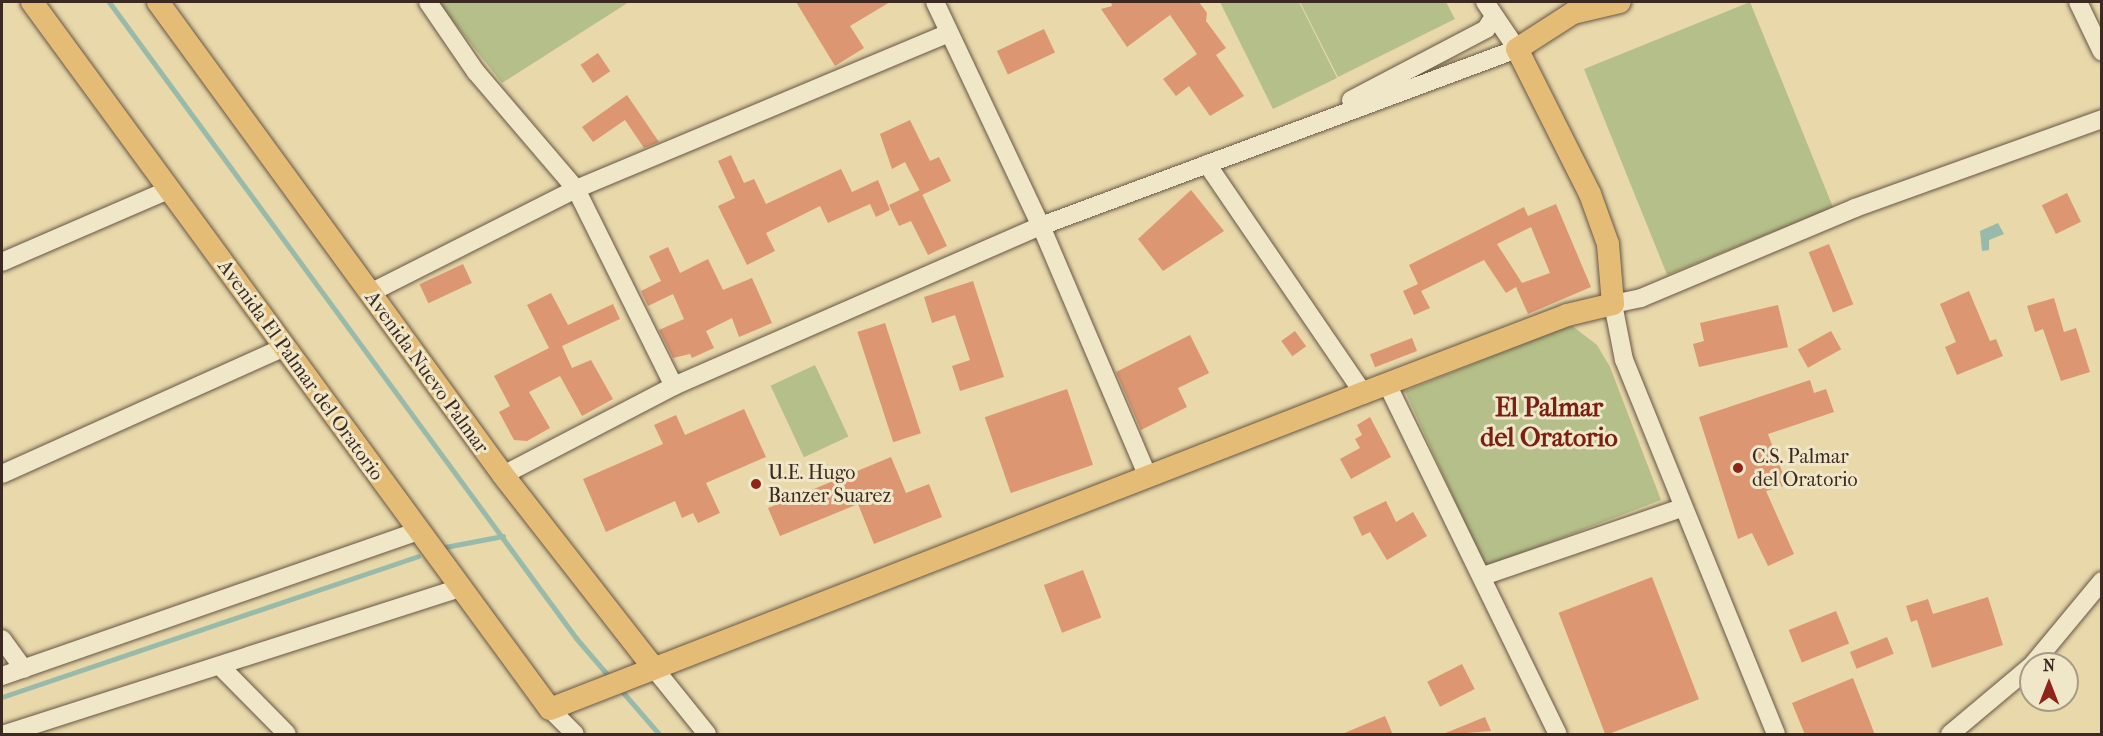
<!DOCTYPE html>
<html>
<head>
<meta charset="utf-8">
<style>
	body { margin:0 }
	#map { position:relative; width:2103px; height:736px; overflow:hidden; background:#e8d8aa; font-family:"IM FELL French Canon",serif }
	div>[style] { position:absolute }
	.green>* { inset:0; background:#b5bf89; transform-origin:0 0 }
	.water>* { inset:0; background:#97baaa }
	.stream>* { height:5px; margin:-2.5px; padding:0 2.5px; transform-origin:2.5px; border-radius:2.5px; background:#97baaa }
	.building>* { inset:0; background:#dc9772; transform-origin:0 0 }
	.roads { filter:drop-shadow(0 0 2px #675644) drop-shadow(0 0 2px #675644) }
	.minor>* { height:18px; margin:-9px; padding:0 9px; transform-origin:9px; border-radius:9px; background:#f0e6c8 }
	.major>* { height:22px; margin:-11px; padding:0 11px; transform-origin:11px; border-radius:11px; background:#e4bc75 }
	.dots>* { width:16px; height:16px; translate:-50% -50%; box-sizing:border-box; border:3px solid #f0e6c8; border-radius:50% }
	span { translate:-50% -50%; white-space:nowrap; text-align:center; line-height:1.15; -webkit-text-stroke:6px #f0e6c8; paint-order:stroke }
	.street-label { font-size:20px; color:#3c2a22 }
	.poi-label { font-size:20px; color:#3c2a22 }
	.left { translate:0 -50%; text-align:left }
	.district-label { font-size:26px; color:#7a1f14; font-weight:700 }
	.frame { position:absolute; inset:0; border:3px solid #3c2a22; pointer-events:none }
	.north { position:absolute; left:2019px; top:652px; width:60px; height:60px; box-sizing:border-box; background:#f0e6c8; border:2px solid #a89b86; border-radius:50%; rotate:0deg; font-size:16px; font-weight:700; line-height:24px; text-align:center; color:#3c2a22 }
	.north::after { content:''; display:block; margin:auto; width:21px; height:27px; background:#8f2418; clip-path:polygon(50% 0,100% 100%,50% 72%,0 100%) }
</style>
</head>
<body>
<div id="map">
	<div class="green">
		<i style="clip-path:polygon(438px 2px,629px 2px,502px 83px)"></i>
		<i style="clip-path:polygon(1220px 2px,1299px 2px,1337px 78px,1273px 109px)"></i>
		<i style="clip-path:polygon(1300px 2px,1446px 2px,1455px 19px,1338px 77px)"></i>
		<i style="left:1750px;top:2px;width:222px;height:179px;rotate:68deg"></i>
		<i style="clip-path:polygon(1571px 325px,1597px 345px,1610px 367px,1661px 500px,1485px 567px,1405px 391px)"></i>
		<i style="left:815px;top:365px;width:79px;height:49px;rotate:65deg"></i>
	</div>
	<div class="water">
		<i style="clip-path:polygon(1998px 223px,2004px 234px,1989px 240px,1989px 250px,1982px 251px,1980px 231px)"></i>
	</div>
	<div class="stream">
		<i style="left:109px;top:2px;width:789px;rotate:53.71deg"></i>
		<i style="left:576px;top:638px;width:55px;rotate:49.4deg"></i>
		<i style="left:445px;top:547px;width:59px;rotate:-10.7deg"></i>
		<i style="left:620px;top:689px;width:60px;rotate:49.1deg"></i>
		<i style="left:2px;top:697px;width:439px;rotate:-18.7deg"></i>
	</div>
	<div class="building">
		<i style="clip-path:polygon(796px 2px,890px 2px,850px 26px,864px 48px,835px 66px)"></i>
		<i style="clip-path:polygon(1111px 2px,1199px 2px,1207px 13px,1206px 21px,1226px 48px,1216px 55px,1244px 96px,1210px 116px,1189px 86px,1176px 96px,1163px 79px,1197px 54px,1170px 15px,1127px 47px,1101px 9px,1112px 6px)"></i>
		<i style="left:1044px;top:29px;width:26px;height:52px;rotate:65deg"></i>
		<i style="left:598px;top:53px;width:22px;height:21px;rotate:56deg"></i>
		<i style="clip-path:polygon(627px 95px,659px 142px,644px 148px,625px 120px,593px 142px,582px 127px)"></i>
		<i style="clip-path:polygon(910px 120px,930px 161px,939px 157px,951px 181px,922px 195px,905px 162px,892px 169px,880px 134px)"></i>
		<i style="clip-path:polygon(731px 155px,744px 183px,754px 179px,766px 204px,841px 169px,852px 192px,878px 180px,890px 210px,876px 217px,870px 204px,828px 223px,820px 206px,766px 233px,775px 251px,747px 265px,718px 206px,735px 198px,718px 161px)"></i>
		<i style="clip-path:polygon(920px 190px,947px 246px,928px 255px,911px 221px,899px 226px,889px 205px)"></i>
		<i style="clip-path:polygon(1191px 190px,1224px 231px,1163px 271px,1138px 239px)"></i>
		<i style="left:2067px;top:193px;width:32px;height:28px;rotate:64deg"></i>
		<i style="clip-path:polygon(evenodd,1556px 204px,1591px 287px,1528px 314px,1516px 287px,1506px 293px,1484px 260px,1421px 291px,1430px 308px,1414px 315px,1403px 291px,1418px 284px,1409px 265px,1524px 207px,1528px 216px,1556px 204px,1531px 227px,1550px 273px,1522px 283px,1497px 244px,1531px 227px)"></i>
		<i style="left:1829px;top:244px;width:65px;height:22px;rotate:68deg"></i>
		<i style="clip-path:polygon(668px 247px,680px 273px,708px 259px,723px 290px,752px 278px,772px 323px,739px 337px,732px 318px,706px 331px,714px 348px,692px 358px,690px 354px,673px 358px,659px 330px,684px 319px,673px 294px,648px 306px,641px 291px,661px 281px,649px 256px)"></i>
		<i style="left:463px;top:264px;width:21px;height:48px;rotate:65deg"></i>
		<i style="clip-path:polygon(973px 281px,1004px 377px,960px 391px,952px 366px,970px 360px,955px 315px,932px 323px,924px 297px)"></i>
		<i style="clip-path:polygon(1969px 291px,1990px 341px,1996px 339px,2003px 356px,1957px 375px,1945px 347px,1956px 342px,1940px 304px)"></i>
		<i style="clip-path:polygon(551px 293px,568px 325px,613px 304px,620px 319px,562px 346px,572px 368px,591px 360px,613px 399px,582px 416px,560px 376px,529px 392px,550px 428px,527px 441px,514px 440px,499px 412px,510px 406px,494px 376px,549px 348px,527px 305px)"></i>
		<i style="clip-path:polygon(2054px 298px,2064px 332px,2076px 328px,2090px 372px,2061px 381px,2043px 329px,2035px 332px,2027px 306px)"></i>
		<i style="clip-path:polygon(1778px 305px,1788px 347px,1699px 367px,1693px 344px,1704px 341px,1700px 323px)"></i>
		<i style="left:885px;top:323px;width:116px;height:29px;rotate:72deg"></i>
		<i style="left:1295px;top:331px;width:19px;height:17px;rotate:54deg"></i>
		<i style="left:1831px;top:331px;width:21px;height:38px;rotate:61deg"></i>
		<i style="clip-path:polygon(1190px 335px,1209px 373px,1178px 388px,1187px 407px,1141px 430px,1116px 372px)"></i>
		<i style="left:1412px;top:338px;width:14px;height:45px;rotate:69deg"></i>
		<i style="clip-path:polygon(1810px 380px,1814px 393px,1826px 389px,1834px 412px,1768px 434px,1787px 485px,1766px 491px,1794px 554px,1768px 566px,1752px 533px,1738px 539px,1699px 417px)"></i>
		<i style="left:1067px;top:389px;width:80px;height:87px;rotate:71deg"></i>
		<i style="clip-path:polygon(744px 409px,766px 457px,706px 483px,720px 513px,698px 523px,693px 513px,682px 518px,675px 501px,606px 532px,583px 479px,663px 444px,654px 425px,676px 415px,685px 435px)"></i>
		<i style="clip-path:polygon(1370px 417px,1391px 457px,1351px 479px,1340px 459px,1360px 448px,1355px 439px,1362px 435px,1357px 425px)"></i>
		<i style="clip-path:polygon(891px 457px,906px 493px,929px 484px,942px 517px,874px 544px,858px 504px,780px 536px,768px 508px)"></i>
		<i style="clip-path:polygon(1386px 501px,1396px 522px,1413px 512px,1427px 536px,1387px 560px,1370px 532px,1362px 536px,1353px 517px)"></i>
		<i style="left:1083px;top:570px;width:51px;height:42px;rotate:69deg"></i>
		<i style="left:1652px;top:577px;width:131px;height:100px;rotate:69deg"></i>
		<i style="clip-path:polygon(1988px 597px,2003px 645px,1932px 668px,1917px 620px,1911px 622px,1906px 606px,1928px 599px,1933px 614px)"></i>
		<i style="left:1836px;top:611px;width:35px;height:51px;rotate:68deg"></i>
		<i style="left:1887px;top:637px;width:18px;height:40px;rotate:68deg"></i>
		<i style="left:1462px;top:664px;width:28px;height:39px;rotate:63deg"></i>
		<i style="clip-path:polygon(1853px 678px,1875px 735px,1805px 735px,1792px 703px)"></i>
		<i style="clip-path:polygon(1385px 716px,1393px 735px,1342px 735px,1342px 734px)"></i>
		<i style="clip-path:polygon(1485px 717px,1491px 731px,1443px 735px,1443px 734px)"></i>
	</div>
	<div class="roads">
		<div class="minor">
			<i style="left:428px;top:2px;width:85px;rotate:55.6deg"></i>
			<i style="left:476px;top:72px;width:154px;rotate:49.5deg"></i>
			<i style="left:576px;top:189px;width:220px;rotate:63.6deg"></i>
			<i style="left:935px;top:2px;width:248px;rotate:64.7deg"></i>
			<i style="left:1041px;top:226px;width:273px;rotate:66.9deg"></i>
			<i style="left:2078px;top:2px;width:55px;rotate:64.4deg"></i>
			<i style="left:1351px;top:100px;width:153px;rotate:-27.7deg"></i>
			<i style="left:1486px;top:29px;width:13px;rotate:-58deg"></i>
			<i style="left:1207px;top:164px;width:277px;rotate:55.7deg"></i>
			<i style="left:2px;top:262px;width:181px;rotate:-23.4deg"></i>
			<i style="left:370px;top:293px;width:231px;rotate:-26.8deg"></i>
			<i style="left:576px;top:189px;width:404px;rotate:-22.7deg"></i>
			<i style="left:1388px;top:386px;width:387px;rotate:64deg"></i>
			<i style="left:2px;top:474px;width:310px;rotate:-24.2deg"></i>
			<i style="left:503px;top:475px;width:193px;rotate:-27.5deg"></i>
			<i style="left:674px;top:386px;width:400px;rotate:-23.6deg"></i>
			<i style="left:1041px;top:226px;width:508px;rotate:-20.4deg"></i>
			<i style="left:1517px;top:49px;width:57px;rotate:-124.2deg"></i>
			<i style="left:1483px;top:576px;width:210px;rotate:-18.9deg"></i>
			<i style="left:2px;top:639px;width:37px;rotate:54deg"></i>
			<i style="left:2033px;top:664px;width:108px;rotate:-50.3deg"></i>
			<i style="left:220px;top:666px;width:95px;rotate:45.4deg"></i>
			<i style="left:653px;top:667px;width:86px;rotate:51.1deg"></i>
			<i style="left:2px;top:676px;width:441px;rotate:-19.2deg"></i>
			<i style="left:550px;top:709px;width:35px;rotate:45deg"></i>
			<i style="left:5px;top:734px;width:479px;rotate:-17.8deg"></i>
			<i style="left:1776px;top:734px;width:404px;rotate:-112.1deg"></i>
			<i style="left:1624px;top:360px;width:57px;rotate:-101.1deg"></i>
			<i style="left:1613px;top:304px;width:29px;rotate:-12deg"></i>
			<i style="left:1641px;top:298px;width:232px;rotate:-22.8deg"></i>
			<i style="left:1855px;top:208px;width:263px;rotate:-19.8deg"></i>
			<i style="left:1950px;top:734px;width:106px;rotate:-40deg"></i>
		</div>
		<div class="major">
			<i style="left:32px;top:2px;width:876px;rotate:53.77deg"></i>
			<i style="left:550px;top:709px;width:872px;rotate:-21.24deg"></i>
			<i style="left:1363px;top:393px;width:218px;rotate:-20.9deg"></i>
			<i style="left:1567px;top:315px;width:47px;rotate:-13.4deg"></i>
			<i style="left:1613px;top:304px;width:60px;rotate:-94.8deg"></i>
			<i style="left:1608px;top:244px;width:53px;rotate:-109.8deg"></i>
			<i style="left:1590px;top:194px;width:162px;rotate:-116.7deg"></i>
			<i style="left:1517px;top:49px;width:67px;rotate:-32.7deg"></i>
			<i style="left:1573px;top:13px;width:48px;rotate:-13.2deg"></i>
			<i style="left:158px;top:2px;width:585px;rotate:53.89deg"></i>
			<i style="left:503px;top:475px;width:244px;rotate:52deg"></i>
		</div>
	</div>
	<div class="dots">
		<i style="left:1738px;top:468px;background:#8f2418"></i>
		<i style="left:756px;top:484px;background:#8f2418"></i>
	</div>
	<div class="street-label">
		<span style="left:301px;top:370px;rotate:54deg">Avenida El Palmar del Oratorio</span>
		<span style="left:427px;top:372px;rotate:54deg">Avenida Nuevo Palmar</span>
	</div>
	<div class="poi-label">
		<span class="left" style="left:1752px;top:468px">C.S. Palmar<br>del Oratorio</span>
		<span class="left" style="left:768px;top:484px">U.E. Hugo<br>Banzer Suarez</span>
	</div>
	<div class="district-label">
		<span style="left:1549px;top:423px">El Palmar<br>del Oratorio</span>
	</div>
	<div class="frame"></div>
	<div class="north">N</div>
</div>
</body>
</html>
